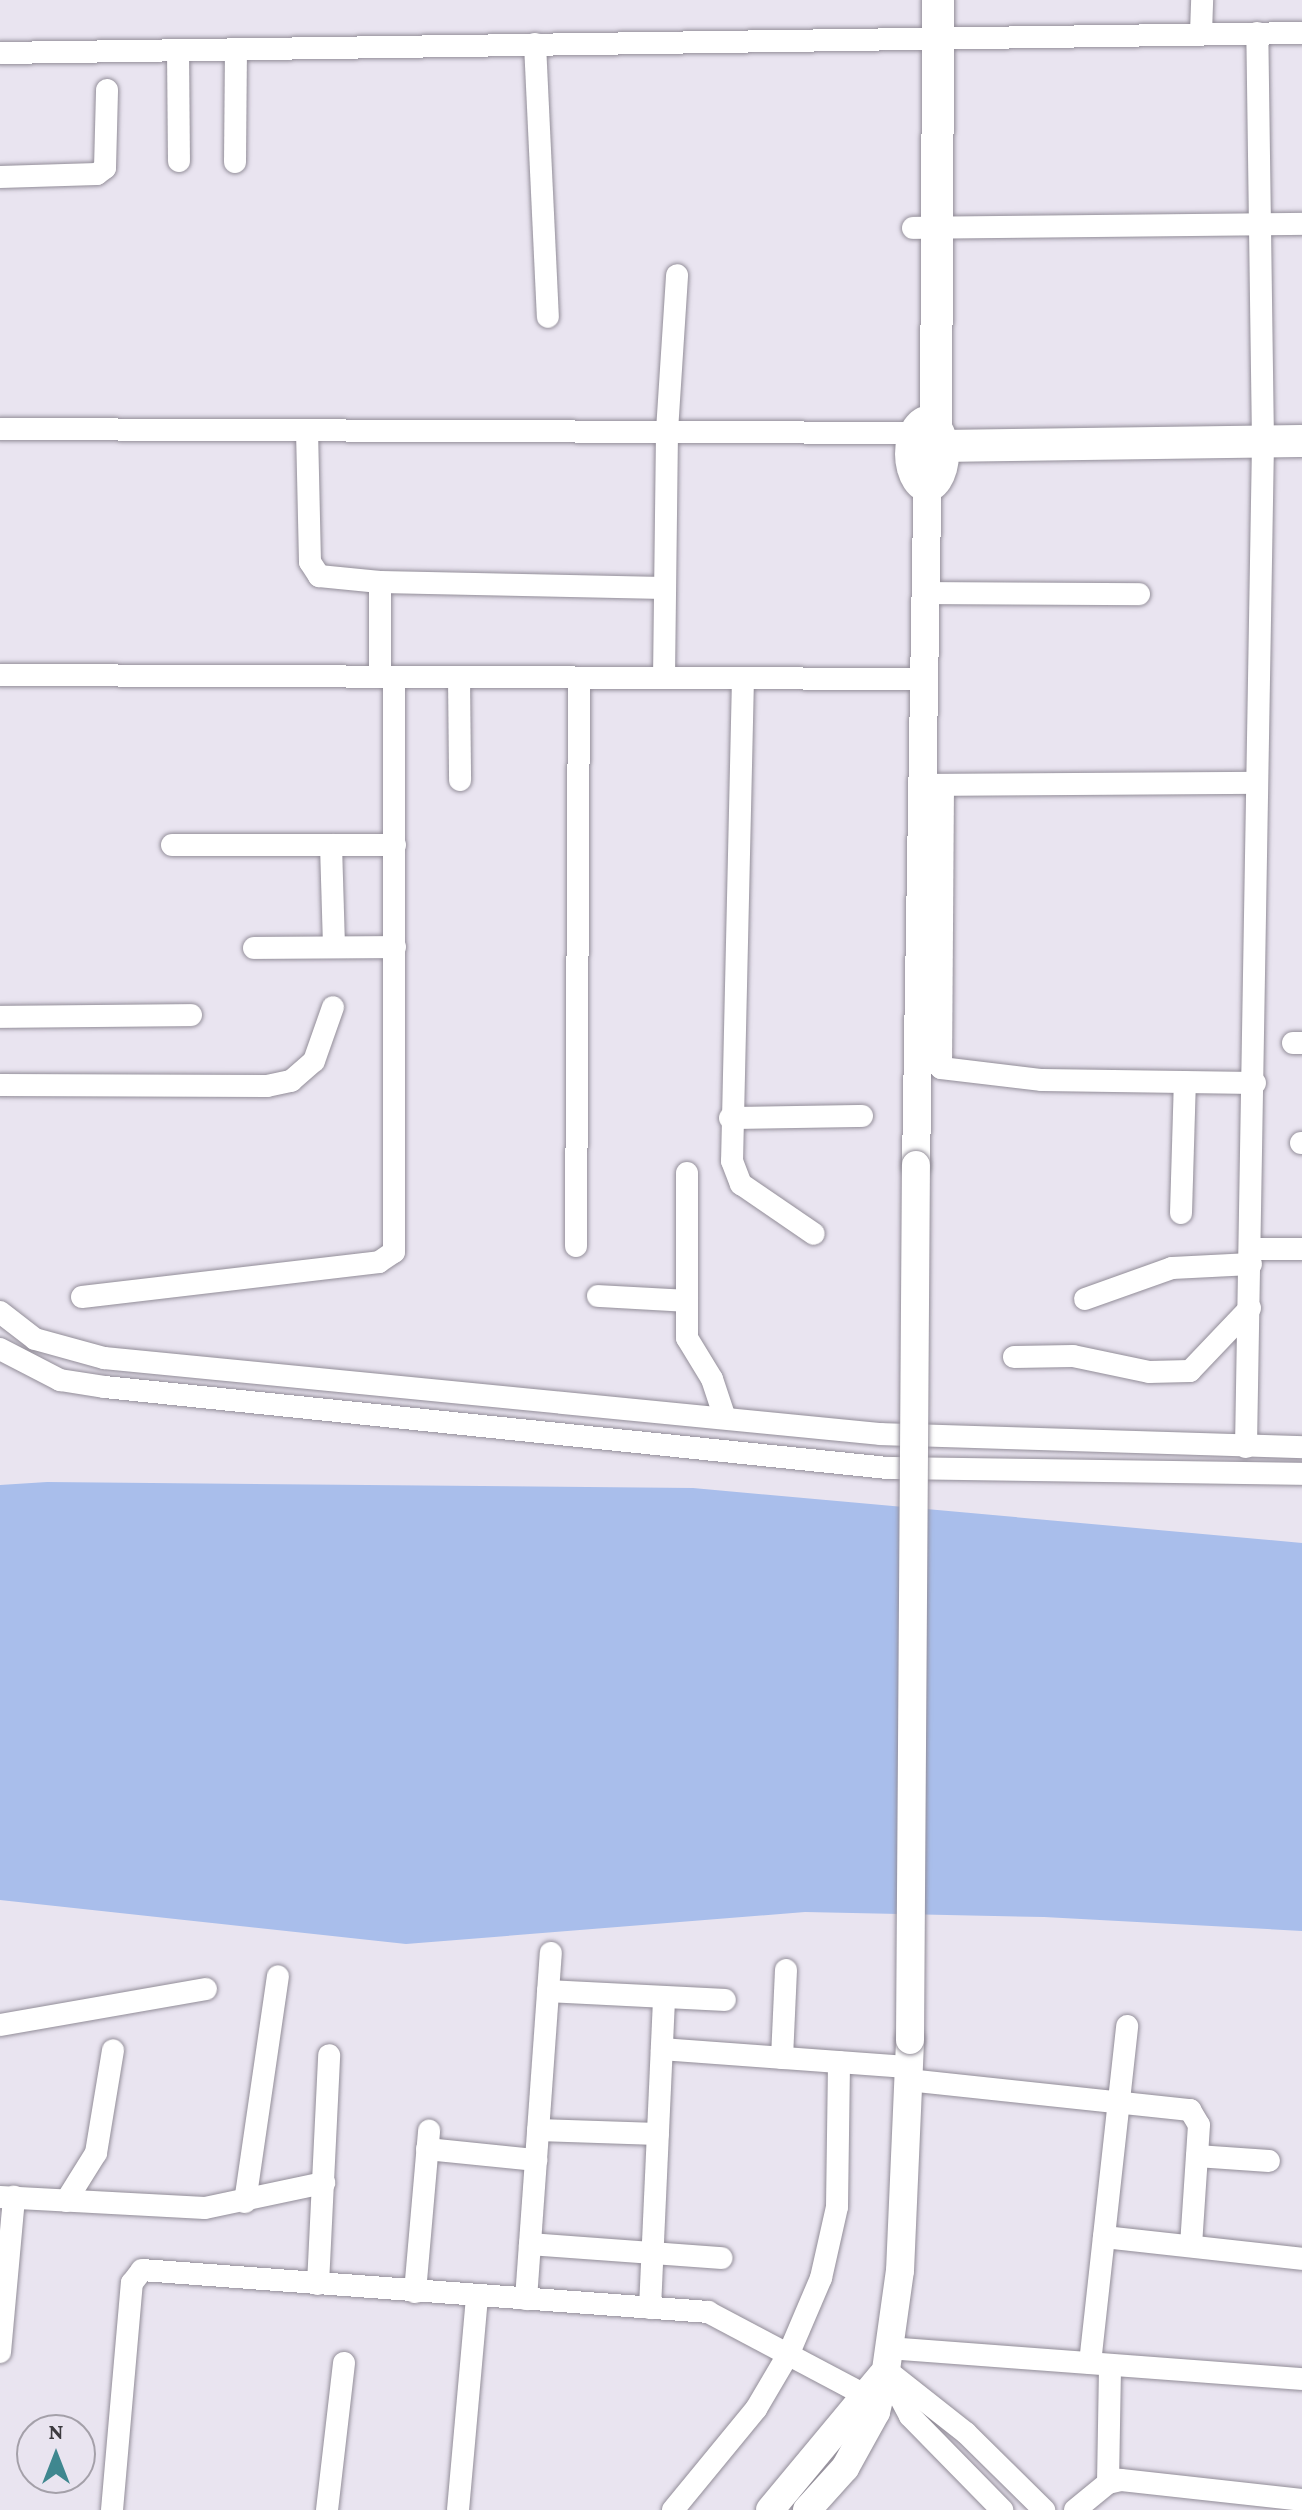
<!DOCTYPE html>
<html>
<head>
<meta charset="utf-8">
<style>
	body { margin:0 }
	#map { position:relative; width:1302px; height:2510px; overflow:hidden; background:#e9e4f0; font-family:"Crimson Pro",serif }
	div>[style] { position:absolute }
	.water>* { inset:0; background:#a9beeb }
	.roads { filter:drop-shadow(0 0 2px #928d98) drop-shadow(0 0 2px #928d98) }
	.minor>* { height:22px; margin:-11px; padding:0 11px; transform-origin:11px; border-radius:11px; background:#fff }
	.major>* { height:28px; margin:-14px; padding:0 14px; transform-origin:14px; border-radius:14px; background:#fff }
	.highway>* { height:32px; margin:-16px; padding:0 16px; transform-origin:16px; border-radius:16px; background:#fff }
	.highway>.ring { margin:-16px; padding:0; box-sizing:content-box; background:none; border:32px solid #fff; border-radius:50% }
	.bridges { filter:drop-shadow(0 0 2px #928d98) drop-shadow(0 0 2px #928d98) }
	.major-bridge>* { height:28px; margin:-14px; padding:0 14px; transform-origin:14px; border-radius:14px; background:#fff }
	span { translate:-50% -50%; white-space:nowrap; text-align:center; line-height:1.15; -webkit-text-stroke:8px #e9e4f0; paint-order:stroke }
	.north { position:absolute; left:16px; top:2414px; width:80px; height:80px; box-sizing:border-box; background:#e9e4f0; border:2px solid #a4a0a9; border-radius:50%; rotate:0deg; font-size:22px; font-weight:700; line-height:32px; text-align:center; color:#3c3a3f }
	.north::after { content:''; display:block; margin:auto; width:28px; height:36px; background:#3f878f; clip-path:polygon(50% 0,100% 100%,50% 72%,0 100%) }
</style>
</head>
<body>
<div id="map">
	<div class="water">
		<i style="clip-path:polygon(47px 1482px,693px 1488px,1302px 1543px,1302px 1931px,1044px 1917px,805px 1912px,406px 1944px,0 1900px,0 1485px)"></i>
	</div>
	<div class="roads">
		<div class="minor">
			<i style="left:1201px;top:33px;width:33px;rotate:-88deg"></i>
			<i style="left:535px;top:44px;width:273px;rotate:87.3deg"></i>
			<i style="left:178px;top:50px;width:111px;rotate:89.5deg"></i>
			<i style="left:0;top:53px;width:1302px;rotate:-0.88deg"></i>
			<i style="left:235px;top:162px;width:113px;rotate:-89.5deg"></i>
			<i style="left:0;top:177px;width:97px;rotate:-1.8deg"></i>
			<i style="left:97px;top:174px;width:10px;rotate:-37deg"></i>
			<i style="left:105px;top:168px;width:78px;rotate:-88.5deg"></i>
			<i style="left:913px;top:228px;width:389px;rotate:-0.6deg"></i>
			<i style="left:0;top:429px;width:911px;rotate:0.25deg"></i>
			<i style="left:307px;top:430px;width:132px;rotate:88.7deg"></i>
			<i style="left:310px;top:562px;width:17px;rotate:57deg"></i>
			<i style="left:319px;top:576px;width:61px;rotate:5.6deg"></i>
			<i style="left:380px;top:582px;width:285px;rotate:1.2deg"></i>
			<i style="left:380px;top:582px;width:94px;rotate:90deg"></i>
			<i style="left:925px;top:593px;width:214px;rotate:0.3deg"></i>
			<i style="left:0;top:675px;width:924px;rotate:0.25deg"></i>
			<i style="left:459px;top:677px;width:103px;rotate:89.4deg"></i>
			<i style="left:664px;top:678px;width:247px;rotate:-89.3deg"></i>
			<i style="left:667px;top:431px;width:156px;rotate:-86.3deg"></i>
			<i style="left:743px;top:678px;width:483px;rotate:91.3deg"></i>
			<i style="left:732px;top:1161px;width:25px;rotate:69deg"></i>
			<i style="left:741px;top:1184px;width:88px;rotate:34.4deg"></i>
			<i style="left:929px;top:785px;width:327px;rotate:-0.4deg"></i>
			<i style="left:943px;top:785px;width:283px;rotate:90.4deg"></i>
			<i style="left:941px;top:1068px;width:102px;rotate:6.8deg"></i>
			<i style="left:1042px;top:1080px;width:213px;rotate:0.8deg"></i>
			<i style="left:172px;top:845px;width:223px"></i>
			<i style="left:331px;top:845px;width:102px;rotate:88.3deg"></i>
			<i style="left:254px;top:948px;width:141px;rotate:-0.4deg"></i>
			<i style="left:0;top:1017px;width:191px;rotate:-0.6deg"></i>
			<i style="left:1293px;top:1043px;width:9px"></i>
			<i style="left:0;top:1085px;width:267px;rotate:0.2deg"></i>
			<i style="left:267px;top:1086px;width:25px;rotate:-12deg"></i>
			<i style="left:291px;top:1081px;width:30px;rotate:-41deg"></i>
			<i style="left:314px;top:1061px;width:57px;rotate:-70.6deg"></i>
			<i style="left:730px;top:1118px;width:132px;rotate:-0.9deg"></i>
			<i style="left:1301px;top:1143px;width:1px"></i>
			<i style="left:687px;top:1173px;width:165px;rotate:90deg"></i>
			<i style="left:687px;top:1338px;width:48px;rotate:58.6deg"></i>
			<i style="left:712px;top:1379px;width:41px;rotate:71.6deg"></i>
			<i style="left:1181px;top:1213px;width:131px;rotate:-88.3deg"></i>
			<i style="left:576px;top:1246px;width:568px;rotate:-89.7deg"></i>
			<i style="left:1251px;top:1249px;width:51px"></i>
			<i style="left:598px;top:1296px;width:89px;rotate:3.2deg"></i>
			<i style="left:82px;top:1297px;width:299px;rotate:-6.7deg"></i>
			<i style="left:379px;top:1262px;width:18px;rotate:-34deg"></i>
			<i style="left:394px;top:1252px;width:575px;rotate:-90deg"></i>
			<i style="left:1085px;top:1299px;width:92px;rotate:-19.6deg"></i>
			<i style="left:1172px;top:1268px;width:79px;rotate:-2.9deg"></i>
			<i style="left:0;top:1312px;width:44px;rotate:37.6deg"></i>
			<i style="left:35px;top:1339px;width:72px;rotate:15.4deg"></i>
			<i style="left:104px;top:1358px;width:781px;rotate:5.59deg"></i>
			<i style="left:881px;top:1434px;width:421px;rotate:1.8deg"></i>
			<i style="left:0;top:1349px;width:68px;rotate:27.3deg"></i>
			<i style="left:60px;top:1380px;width:46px;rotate:8.8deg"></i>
			<i style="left:105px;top:1387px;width:786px;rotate:5.91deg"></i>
			<i style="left:887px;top:1468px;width:415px;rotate:0.8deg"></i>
			<i style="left:1014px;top:1357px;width:59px;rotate:-1deg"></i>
			<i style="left:1073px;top:1356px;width:78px;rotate:11.9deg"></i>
			<i style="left:1149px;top:1372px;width:41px;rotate:-1.4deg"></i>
			<i style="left:1190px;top:1371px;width:87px;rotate:-46.4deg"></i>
			<i style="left:1246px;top:1447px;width:1005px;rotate:-89.03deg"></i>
			<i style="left:1263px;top:442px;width:409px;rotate:-90.8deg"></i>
			<i style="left:548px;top:1991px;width:177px;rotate:2.9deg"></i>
			<i style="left:0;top:2025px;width:209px;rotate:-9.9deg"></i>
			<i style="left:662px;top:2049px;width:248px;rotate:4.2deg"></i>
			<i style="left:782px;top:2058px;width:88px;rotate:-87.4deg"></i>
			<i style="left:908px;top:2080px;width:284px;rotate:6.1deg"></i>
			<i style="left:1190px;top:2110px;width:17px;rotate:59deg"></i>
			<i style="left:1199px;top:2125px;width:121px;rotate:93.8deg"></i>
			<i style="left:538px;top:2130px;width:120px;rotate:1.9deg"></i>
			<i style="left:427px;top:2149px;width:110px;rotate:5.8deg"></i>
			<i style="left:1197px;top:2156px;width:72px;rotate:4deg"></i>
			<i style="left:0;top:2197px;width:205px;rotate:3.1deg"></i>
			<i style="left:205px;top:2208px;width:122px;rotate:-11.9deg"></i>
			<i style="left:66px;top:2201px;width:57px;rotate:-58deg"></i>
			<i style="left:96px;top:2153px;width:104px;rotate:-80.6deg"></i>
			<i style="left:245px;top:2202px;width:228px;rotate:-81.7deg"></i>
			<i style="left:1104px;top:2237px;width:199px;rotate:6.3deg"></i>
			<i style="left:530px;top:2244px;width:192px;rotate:4.2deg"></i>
			<i style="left:318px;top:2284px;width:229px;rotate:-87.2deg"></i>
			<i style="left:415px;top:2292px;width:162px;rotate:-85deg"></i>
			<i style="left:526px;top:2299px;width:347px;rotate:-85.9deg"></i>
			<i style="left:650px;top:2308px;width:311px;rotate:-87.4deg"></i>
			<i style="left:889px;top:2348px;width:414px;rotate:4.3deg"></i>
			<i style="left:0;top:2352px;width:156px;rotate:-84.8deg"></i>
			<i style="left:1090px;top:2363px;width:339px;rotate:-83.7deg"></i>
			<i style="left:886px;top:2370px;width:102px;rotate:38.2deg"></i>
			<i style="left:966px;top:2433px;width:110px;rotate:44.6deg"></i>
			<i style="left:890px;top:2378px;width:43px;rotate:62.2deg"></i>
			<i style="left:910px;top:2416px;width:132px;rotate:45.6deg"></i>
			<i style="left:1108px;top:2483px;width:118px;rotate:-89deg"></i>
			<i style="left:112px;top:2510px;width:228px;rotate:-85deg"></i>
			<i style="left:132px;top:2283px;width:16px;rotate:-52deg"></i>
			<i style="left:142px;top:2270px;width:568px;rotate:4.24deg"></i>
			<i style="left:708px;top:2312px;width:178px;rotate:27.9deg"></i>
			<i style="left:327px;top:2510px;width:148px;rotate:-83.4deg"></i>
			<i style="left:458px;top:2510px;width:215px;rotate:-84.9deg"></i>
			<i style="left:673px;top:2510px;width:131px;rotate:-50.6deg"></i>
			<i style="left:756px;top:2409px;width:65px;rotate:-59.5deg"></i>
			<i style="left:789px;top:2353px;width:82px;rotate:-66.9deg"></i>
			<i style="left:821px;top:2278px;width:73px;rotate:-77.3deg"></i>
			<i style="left:837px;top:2207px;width:145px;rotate:-89.2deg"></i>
			<i style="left:1075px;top:2510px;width:43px;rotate:-39.3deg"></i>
			<i style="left:1108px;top:2483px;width:13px;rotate:-13deg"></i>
			<i style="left:1121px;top:2480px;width:182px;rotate:6.3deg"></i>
		</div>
		<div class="major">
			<i style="left:916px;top:1165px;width:713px;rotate:-89.04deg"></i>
			<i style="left:770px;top:2510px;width:175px;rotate:-50.3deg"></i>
			<i style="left:807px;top:2510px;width:57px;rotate:-47.9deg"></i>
			<i style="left:845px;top:2468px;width:64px;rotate:-61deg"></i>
			<i style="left:876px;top:2412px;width:43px;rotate:-76.6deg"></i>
			<i style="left:886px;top:2370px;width:100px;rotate:-82deg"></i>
			<i style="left:900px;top:2271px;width:231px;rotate:-87.5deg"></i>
		</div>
		<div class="highway">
			<i class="ring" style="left:911px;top:422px;width:-2px;height:-2px"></i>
			<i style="left:936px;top:424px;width:424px;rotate:-89.7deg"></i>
			<i style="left:938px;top:446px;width:364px;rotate:-0.8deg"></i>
		</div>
	</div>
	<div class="bridges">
		<div class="major-bridge">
			<i style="left:910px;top:2040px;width:875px;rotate:-89.61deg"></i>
		</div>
	</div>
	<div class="north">N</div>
</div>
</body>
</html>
